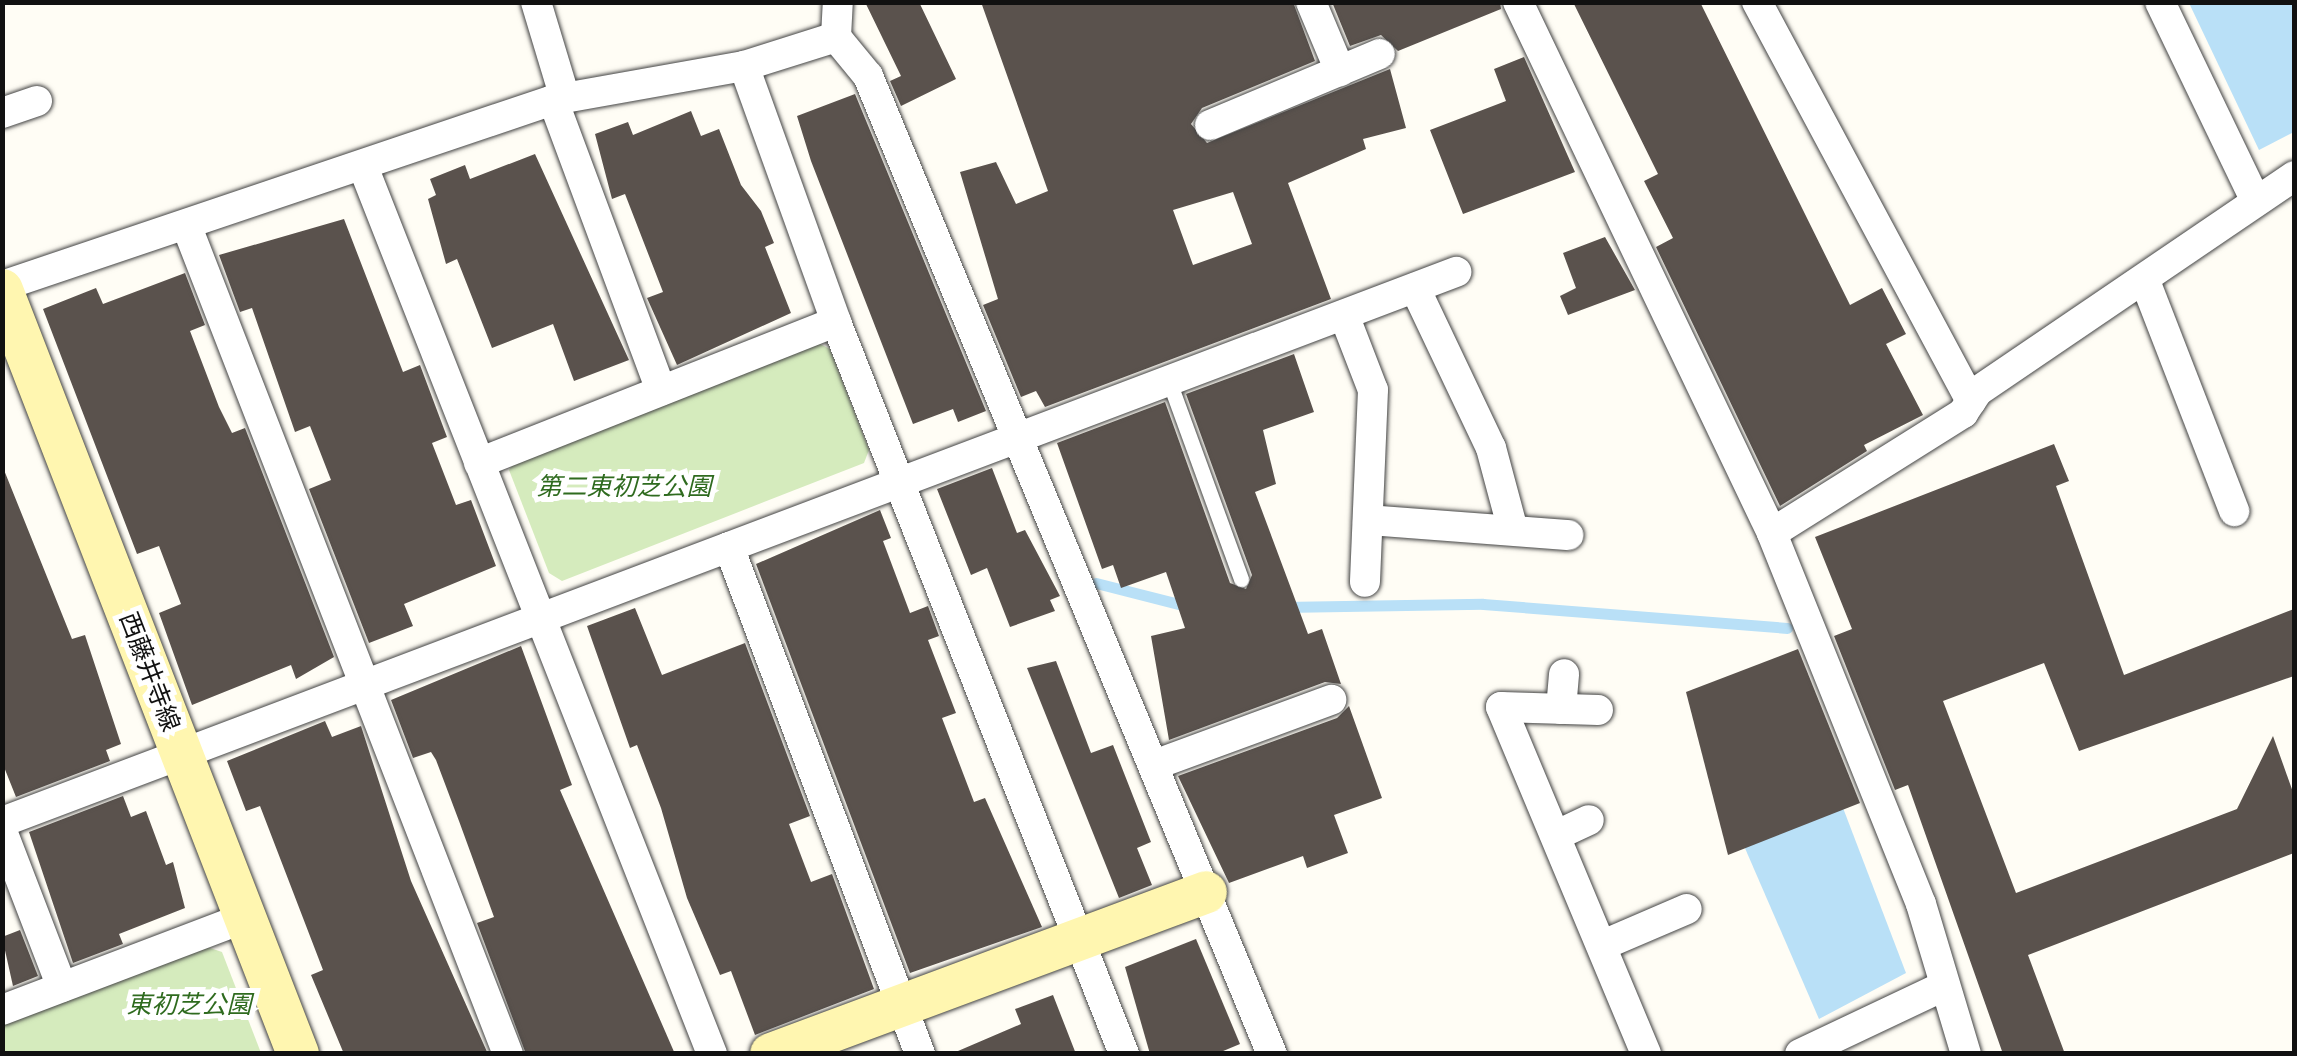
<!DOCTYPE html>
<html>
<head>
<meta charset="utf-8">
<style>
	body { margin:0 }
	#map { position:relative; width:2297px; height:1056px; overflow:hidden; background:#fffdf5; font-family:"Times New Roman","Noto Sans JP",serif }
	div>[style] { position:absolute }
	.green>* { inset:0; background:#d5ebbd }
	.water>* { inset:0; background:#b9e0f7 }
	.stream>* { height:11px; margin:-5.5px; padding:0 5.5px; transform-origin:5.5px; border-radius:5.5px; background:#b9e0f7 }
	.building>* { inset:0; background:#5a524d }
	.roads { filter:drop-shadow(0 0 2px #444) drop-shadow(0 0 2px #444) }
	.lane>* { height:15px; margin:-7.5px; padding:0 7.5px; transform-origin:7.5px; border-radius:7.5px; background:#fff }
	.street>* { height:30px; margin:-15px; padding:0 15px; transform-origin:15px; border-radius:15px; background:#fff }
	.secondary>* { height:42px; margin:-21px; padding:0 21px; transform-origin:21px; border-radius:21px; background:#fff6b0 }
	span { translate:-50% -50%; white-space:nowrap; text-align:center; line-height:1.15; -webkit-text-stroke:10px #fff; paint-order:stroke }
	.park-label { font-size:25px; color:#2f6b1f; font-style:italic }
	.street-label { font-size:25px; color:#111 }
	.frame { position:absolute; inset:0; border:5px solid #111; pointer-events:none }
</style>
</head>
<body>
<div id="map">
	<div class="green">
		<i style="clip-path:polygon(818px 343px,830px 349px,869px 450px,864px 463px,562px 581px,549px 573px,509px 470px,516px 459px)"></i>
		<i style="clip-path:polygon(204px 946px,222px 952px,261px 1053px,3px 1054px,3px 1023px)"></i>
	</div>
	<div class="water">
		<i style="clip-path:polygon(2189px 3px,2294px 3px,2294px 132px,2259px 150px)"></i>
		<i style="clip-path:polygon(1803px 703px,1906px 973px,1819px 1019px,1738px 832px)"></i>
	</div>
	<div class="stream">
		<i style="left:1096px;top:583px;width:101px;rotate:14.3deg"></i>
		<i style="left:1283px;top:607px;width:200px;rotate:-0.9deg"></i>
		<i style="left:1483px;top:604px;width:305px;rotate:4.5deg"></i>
	</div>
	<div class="building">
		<i style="clip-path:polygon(865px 2px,919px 2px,956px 79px,901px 106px,890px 81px,901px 76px)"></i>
		<i style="clip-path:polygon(evenodd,981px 2px,1293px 2px,1315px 61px,1202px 108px,1191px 124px,1207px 143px,1390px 69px,1406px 128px,1363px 139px,1366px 149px,1288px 183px,1331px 299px,1045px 407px,1036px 391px,1021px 397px,983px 305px,998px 299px,960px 172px,996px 162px,1016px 204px,1048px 191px,981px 2px,1233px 192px,1252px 244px,1193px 265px,1173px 210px,1233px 192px)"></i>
		<i style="clip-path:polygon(1332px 2px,1500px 2px,1501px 9px,1398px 51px,1381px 35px,1350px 46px)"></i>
		<i style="clip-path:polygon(1573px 2px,1700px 2px,1850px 305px,1882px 288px,1906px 334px,1886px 344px,1923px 415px,1864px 445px,1867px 451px,1780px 506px,1656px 247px,1673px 238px,1644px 181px,1658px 174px)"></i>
		<i style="clip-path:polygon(1524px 57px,1575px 172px,1463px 214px,1430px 130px,1506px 101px,1494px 69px)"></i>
		<i style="clip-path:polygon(855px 94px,986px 411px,958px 422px,953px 409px,913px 424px,811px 161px,797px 116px)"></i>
		<i style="clip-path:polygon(691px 111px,701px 136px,719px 129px,741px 185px,761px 211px,774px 243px,765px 247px,791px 313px,677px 365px,647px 298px,663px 292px,625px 194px,612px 199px,595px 134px,628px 122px,633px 135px)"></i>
		<i style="clip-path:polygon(535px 154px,629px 360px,574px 381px,553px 324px,492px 348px,457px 259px,446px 264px,428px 199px,436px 195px,430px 179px,465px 165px,470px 179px)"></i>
		<i style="clip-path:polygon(344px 219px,403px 372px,420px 365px,447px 437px,432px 443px,456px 505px,471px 500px,496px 566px,404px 604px,413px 626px,369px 643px,309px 489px,331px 480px,310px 426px,295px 432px,252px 308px,240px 312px,219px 255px)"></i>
		<i style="clip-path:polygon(1605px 237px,1635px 290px,1568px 315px,1560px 296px,1576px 288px,1563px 253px)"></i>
		<i style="clip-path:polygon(185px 273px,205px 325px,190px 331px,219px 407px,232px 433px,245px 428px,334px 657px,296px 679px,291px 665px,192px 705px,159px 613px,181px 604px,159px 546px,137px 554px,43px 309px,96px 288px,103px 304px)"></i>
		<i style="clip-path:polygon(1294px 354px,1314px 412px,1263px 430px,1276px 484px,1255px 492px,1308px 634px,1322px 629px,1341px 684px,1325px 682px,1169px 740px,1151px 636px,1185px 628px,1166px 572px,1121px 588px,1113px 565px,1102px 569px,1057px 443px,1165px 402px,1230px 583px,1246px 589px,1252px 575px,1186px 394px)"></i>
		<i style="clip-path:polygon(2054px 444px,2069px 481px,2056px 486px,2124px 675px,2294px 609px,2294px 676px,2079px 751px,2044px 663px,1943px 701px,2016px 893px,2237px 809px,2273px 736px,2294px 795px,2294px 853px,2028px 955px,2065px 1054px,2003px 1054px,1908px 785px,1895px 790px,1834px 636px,1852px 629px,1815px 537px)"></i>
		<i style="clip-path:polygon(2px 465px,72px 639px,85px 635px,121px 744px,106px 750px,110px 761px,16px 797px,2px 762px)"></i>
		<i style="clip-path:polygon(992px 468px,1017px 533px,1025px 530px,1060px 596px,1050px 600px,1055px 611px,1010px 627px,987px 568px,971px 575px,937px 489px)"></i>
		<i style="clip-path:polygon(880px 510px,891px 538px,883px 541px,910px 613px,928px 606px,939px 636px,928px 640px,956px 713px,942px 718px,974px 802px,985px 798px,1042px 927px,910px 973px,756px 564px)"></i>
		<i style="clip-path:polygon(635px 608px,662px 675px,745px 643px,810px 816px,789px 824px,811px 882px,832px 874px,874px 989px,755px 1035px,731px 971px,720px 975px,687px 898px,661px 808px,637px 745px,630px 748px,587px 626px)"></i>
		<i style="clip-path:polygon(521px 646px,572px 785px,560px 790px,675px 1054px,526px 1054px,477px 923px,494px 917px,459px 821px,436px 760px,431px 752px,413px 758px,391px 700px)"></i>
		<i style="clip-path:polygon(1798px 649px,1860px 803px,1728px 855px,1686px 692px)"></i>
		<i style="clip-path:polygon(1056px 661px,1091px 753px,1113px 745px,1151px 842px,1137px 848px,1152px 885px,1119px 898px,1027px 668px)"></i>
		<i style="clip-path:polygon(1349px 706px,1382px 798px,1334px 815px,1348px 853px,1307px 868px,1303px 856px,1229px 883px,1178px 776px,1337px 718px)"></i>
		<i style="clip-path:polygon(325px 721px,332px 737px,361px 726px,411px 881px,488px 1054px,344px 1054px,311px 975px,323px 970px,260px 806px,246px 811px,227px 761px)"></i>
		<i style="clip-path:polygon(123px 796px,131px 817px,146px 811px,166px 865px,173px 862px,185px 908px,119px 934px,123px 944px,73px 963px,29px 832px)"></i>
		<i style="clip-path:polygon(20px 930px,38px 976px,13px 986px,2px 937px)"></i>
		<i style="clip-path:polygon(1196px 939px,1240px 1044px,1216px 1054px,1150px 1054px,1125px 967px)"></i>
		<i style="clip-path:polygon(1053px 995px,1076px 1054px,951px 1054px,1021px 1024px,1015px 1009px)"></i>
	</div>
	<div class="roads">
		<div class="lane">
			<i style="left:1169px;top:381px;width:211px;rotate:70deg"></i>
		</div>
		<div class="street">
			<i style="left:536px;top:2px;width:100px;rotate:73.2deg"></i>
			<i style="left:1311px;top:2px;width:75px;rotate:67.2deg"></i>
			<i style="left:1518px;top:2px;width:589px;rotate:64.44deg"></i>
			<i style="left:1757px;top:2px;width:453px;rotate:61.8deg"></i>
			<i style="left:2160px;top:2px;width:219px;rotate:64.3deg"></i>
			<i style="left:836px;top:37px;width:50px;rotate:50.6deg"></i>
			<i style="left:868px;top:76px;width:1058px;rotate:67.56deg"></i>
			<i style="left:744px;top:66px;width:272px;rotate:70.2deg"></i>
			<i style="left:836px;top:322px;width:787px;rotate:68.52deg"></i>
			<i style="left:553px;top:100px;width:310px;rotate:69.6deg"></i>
			<i style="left:2px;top:113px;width:37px;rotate:-19deg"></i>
			<i style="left:1210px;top:125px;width:184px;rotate:-22.7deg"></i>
			<i style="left:364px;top:169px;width:951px;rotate:68.53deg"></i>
			<i style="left:187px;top:227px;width:887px;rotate:68.79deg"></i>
			<i style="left:2145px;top:281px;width:247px;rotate:68.8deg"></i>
			<i style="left:2px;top:286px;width:582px;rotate:-18.65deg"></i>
			<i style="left:553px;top:100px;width:194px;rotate:-10.1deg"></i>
			<i style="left:744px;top:66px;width:96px;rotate:-17.5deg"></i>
			<i style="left:836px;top:37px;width:35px;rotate:-87deg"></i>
			<i style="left:1415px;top:288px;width:177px;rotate:64.6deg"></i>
			<i style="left:1491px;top:448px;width:85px;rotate:75deg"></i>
			<i style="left:1344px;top:315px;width:80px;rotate:68.9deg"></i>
			<i style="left:1373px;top:390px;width:192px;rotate:92.4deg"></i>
			<i style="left:479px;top:463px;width:384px;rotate:-21.6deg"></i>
			<i style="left:1368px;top:520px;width:201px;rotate:4.3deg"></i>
			<i style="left:729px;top:547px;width:542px;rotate:69.36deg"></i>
			<i style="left:1561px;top:709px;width:35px;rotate:-85deg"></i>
			<i style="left:1598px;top:710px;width:97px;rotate:-178.2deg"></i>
			<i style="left:1501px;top:707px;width:376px;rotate:67.3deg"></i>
			<i style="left:1154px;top:765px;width:189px;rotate:-20.2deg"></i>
			<i style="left:2px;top:822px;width:1555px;rotate:-20.72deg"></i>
			<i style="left:2px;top:831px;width:167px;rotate:69deg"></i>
			<i style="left:1557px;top:835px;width:35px;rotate:-25deg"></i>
			<i style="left:1603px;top:945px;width:91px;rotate:-23.2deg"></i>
			<i style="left:2px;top:1010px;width:259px;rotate:-20.8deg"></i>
			<i style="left:1800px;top:1054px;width:159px;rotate:-25.3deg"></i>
			<i style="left:1966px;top:1054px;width:157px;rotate:-106.7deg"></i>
			<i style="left:1921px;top:904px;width:400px;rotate:-111.9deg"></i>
			<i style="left:1772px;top:533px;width:226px;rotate:-32.1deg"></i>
			<i style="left:1963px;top:413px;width:27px;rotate:-56deg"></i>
			<i style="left:1978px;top:391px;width:382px;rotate:-34.2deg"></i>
		</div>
		<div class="secondary">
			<i style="left:2px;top:290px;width:819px;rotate:68.82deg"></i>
			<i style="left:771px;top:1054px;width:464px;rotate:-20.4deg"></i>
		</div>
	</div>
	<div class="park-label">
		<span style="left:624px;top:487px">第二東初芝公園</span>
		<span style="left:189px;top:1005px">東初芝公園</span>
	</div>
	<div class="street-label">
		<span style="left:149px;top:672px;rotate:69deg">西藤井寺線</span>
	</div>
	<div class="frame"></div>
</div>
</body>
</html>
